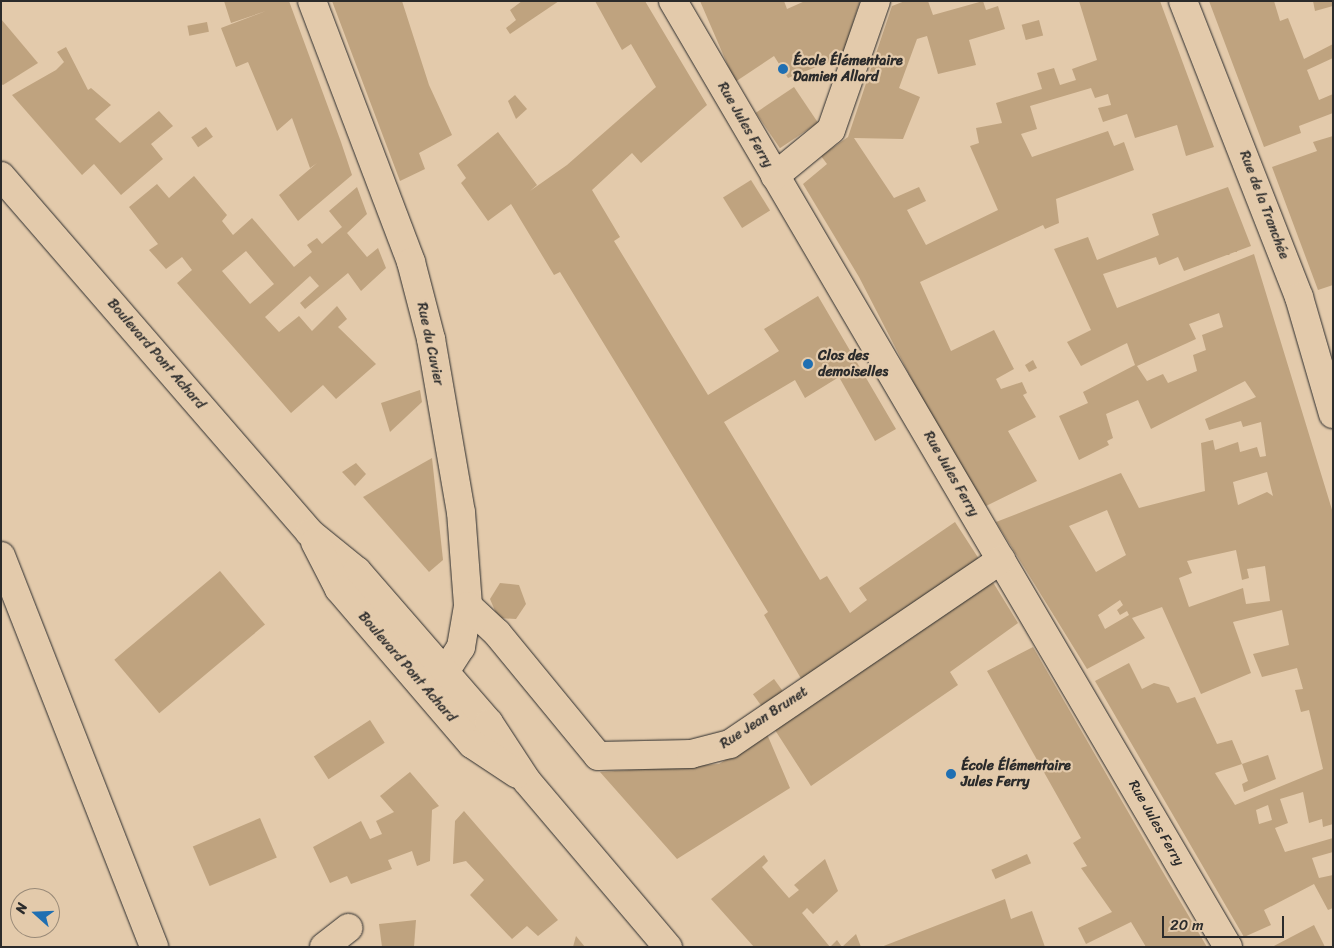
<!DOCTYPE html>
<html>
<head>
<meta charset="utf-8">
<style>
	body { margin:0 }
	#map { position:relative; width:1334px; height:948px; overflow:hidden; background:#e3caab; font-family:Sriracha,sans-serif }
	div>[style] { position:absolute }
	.building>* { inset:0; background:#bfa37f; transform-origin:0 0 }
	.roads { filter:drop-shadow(0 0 1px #2b2b2b) drop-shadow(0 0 1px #2b2b2b) }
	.minor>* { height:28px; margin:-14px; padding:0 14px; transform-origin:14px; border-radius:14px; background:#e3caab }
	.major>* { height:28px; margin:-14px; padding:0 14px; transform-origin:14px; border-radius:14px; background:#e3caab }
	.dots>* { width:14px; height:14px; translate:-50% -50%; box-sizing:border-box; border:2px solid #e3caab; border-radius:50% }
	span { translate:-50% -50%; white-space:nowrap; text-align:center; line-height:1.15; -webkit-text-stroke:4.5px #e3caab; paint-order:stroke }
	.poi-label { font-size:14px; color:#2b2b2b; font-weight:700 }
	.left { translate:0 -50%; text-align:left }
	.street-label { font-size:14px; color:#2b2b2b }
	.frame { position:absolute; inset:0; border:2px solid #2b2b2b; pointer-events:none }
	.north { position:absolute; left:10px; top:888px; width:50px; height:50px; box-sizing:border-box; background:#e3caab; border:1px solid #998a78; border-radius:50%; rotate:290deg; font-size:14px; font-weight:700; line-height:20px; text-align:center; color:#2b2b2b }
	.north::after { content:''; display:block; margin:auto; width:18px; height:22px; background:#1f6fb2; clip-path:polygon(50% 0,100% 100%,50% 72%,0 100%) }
	.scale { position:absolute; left:1162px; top:916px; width:122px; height:22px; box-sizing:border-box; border:2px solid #2b2b2b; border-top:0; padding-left:6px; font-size:15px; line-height:18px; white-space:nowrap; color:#2b2b2b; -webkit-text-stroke:4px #e3caab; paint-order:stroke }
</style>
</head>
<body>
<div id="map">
	<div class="building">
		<i style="clip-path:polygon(224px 1px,289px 1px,341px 142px,352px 175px,298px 221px,279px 195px,317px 163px,310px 168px,292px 118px,277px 131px,248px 62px,236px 67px,221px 28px,266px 11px,231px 23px)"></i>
		<i style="clip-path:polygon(332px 1px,402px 1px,429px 85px,452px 135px,419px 153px,425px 169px,400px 181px)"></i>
		<i style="clip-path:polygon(522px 1px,559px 1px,510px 34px,506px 28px,516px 20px,510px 10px)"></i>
		<i style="clip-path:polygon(595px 1px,645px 1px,707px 105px,641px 163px,632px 153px,592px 190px,620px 237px,614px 241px,708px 395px,779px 351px,764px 329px,818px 296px,896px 429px,875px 441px,839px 377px,805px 398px,795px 380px,724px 422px,820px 580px,827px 576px,850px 613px,867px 600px,859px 588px,955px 522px,979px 559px,803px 682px,764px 615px,768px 612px,560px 272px,554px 275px,511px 204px,488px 221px,461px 183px,466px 178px,457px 165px,498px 132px,537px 185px,530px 191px,567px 165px,656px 87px,631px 44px,622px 50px)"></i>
		<i style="clip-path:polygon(700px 1px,784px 1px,787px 9px,805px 1px,860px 1px,842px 57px,788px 78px,774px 56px,735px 82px)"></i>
		<i style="clip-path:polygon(905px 1px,928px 1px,933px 15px,983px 1px,986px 10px,998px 6px,1005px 29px,969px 40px,976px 65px,938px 74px,927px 36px,917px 39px,899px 88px,920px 97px,903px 139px,854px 138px,894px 198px,919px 187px,926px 201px,907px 210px,926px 245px,998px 210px,970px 146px,979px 143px,976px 128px,1002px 123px,996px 103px,1042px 89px,1037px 73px,1054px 68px,1060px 85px,1076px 80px,1072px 69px,1097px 60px,1079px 1px,1160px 1px,1214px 147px,1186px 156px,1177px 125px,1135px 138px,1127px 114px,1103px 122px,1098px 108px,1111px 105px,1108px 94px,1095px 98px,1091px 88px,1030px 106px,1037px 129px,1021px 134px,1032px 157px,1108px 131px,1114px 146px,1124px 142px,1134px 170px,1056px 199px,1059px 223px,1045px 229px,1043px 225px,920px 282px,951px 351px,994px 330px,1014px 369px,996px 379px,1001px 389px,1022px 382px,1027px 393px,1023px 395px,1036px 417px,1008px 431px,1037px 481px,986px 506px,928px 411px,859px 277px,803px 184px,827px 164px,821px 156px,848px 137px,892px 6px)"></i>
		<i style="clip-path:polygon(1209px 1px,1274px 1px,1280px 21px,1288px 18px,1304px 59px,1333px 44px,1333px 58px,1307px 70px,1319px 100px,1333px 94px,1333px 113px,1299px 126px,1301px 133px,1264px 147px)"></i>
		<i style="clip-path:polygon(1313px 1px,1333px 1px,1333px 6px,1315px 11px)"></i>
		<i style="clip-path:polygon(1px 19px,38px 63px,3px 85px,1px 84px)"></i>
		<i style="left:1039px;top:20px;width:16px;height:18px;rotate:75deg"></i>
		<i style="left:207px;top:22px;width:10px;height:20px;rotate:79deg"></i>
		<i style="clip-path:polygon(66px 47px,88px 90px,91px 88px,111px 105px,95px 119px,120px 143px,159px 111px,173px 126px,151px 144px,163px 159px,121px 195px,94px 164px,82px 175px,12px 95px,56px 70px,64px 62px,57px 52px)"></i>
		<i style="left:794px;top:87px;width:43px;height:46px;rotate:56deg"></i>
		<i style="clip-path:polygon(515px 95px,527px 109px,516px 119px,508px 101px)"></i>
		<i style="left:206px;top:127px;width:12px;height:18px;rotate:55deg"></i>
		<i style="clip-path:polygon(1333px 136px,1333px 285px,1318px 290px,1272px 167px,1317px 151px,1313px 142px)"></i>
		<i style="clip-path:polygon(evenodd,194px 176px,227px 215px,222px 221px,233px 235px,252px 218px,294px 267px,312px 252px,307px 245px,317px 238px,322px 244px,342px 227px,329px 211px,357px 187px,367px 214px,347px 233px,367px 257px,378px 248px,386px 268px,361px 291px,348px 273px,305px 309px,300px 303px,319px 286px,310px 276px,265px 317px,279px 332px,299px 316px,312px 331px,337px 306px,347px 319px,338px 327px,376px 364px,336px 399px,323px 385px,291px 413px,177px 283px,192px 270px,182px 257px,166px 269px,149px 250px,158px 244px,129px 207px,157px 184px,169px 198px,194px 176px,246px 251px,274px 284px,250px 304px,222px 271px,246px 251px)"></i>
		<i style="left:751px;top:180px;width:36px;height:33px;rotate:58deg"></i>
		<i style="clip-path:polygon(evenodd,1228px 187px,1251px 246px,1184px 271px,1178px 257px,1159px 265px,1156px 257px,1103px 274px,1117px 308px,1254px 254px,1333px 513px,1333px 824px,1323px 827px,1322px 819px,1309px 823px,1303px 792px,1280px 799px,1288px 823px,1275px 828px,1285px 852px,1333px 838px,1333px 852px,1312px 858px,1319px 878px,1333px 875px,1333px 908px,1328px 910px,1314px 884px,1264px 910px,1271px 925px,1244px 937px,1095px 681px,1129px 663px,1142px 689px,1154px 683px,1169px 687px,1177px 703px,1195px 697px,1217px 744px,1232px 740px,1242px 764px,1215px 773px,1235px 805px,1323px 769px,1309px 710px,1301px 712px,1295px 690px,1303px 689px,1297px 668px,1262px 677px,1253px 654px,1289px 645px,1282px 610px,1233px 622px,1251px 673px,1201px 694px,1162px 607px,1132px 618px,1145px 638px,1087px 669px,996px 522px,1121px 473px,1139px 508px,1205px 491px,1201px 443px,1213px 440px,1215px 450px,1238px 442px,1240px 452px,1257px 447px,1260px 457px,1266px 456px,1261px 422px,1243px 427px,1241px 421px,1209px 430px,1205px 419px,1256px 397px,1245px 381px,1151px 429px,1138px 400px,1106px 414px,1113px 438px,1107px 441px,1109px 445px,1079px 460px,1059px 416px,1088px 403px,1083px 392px,1135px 365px,1127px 343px,1081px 366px,1067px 342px,1091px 330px,1054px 249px,1088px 237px,1097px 260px,1159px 235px,1152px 214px,1228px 187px,1219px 313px,1223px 327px,1202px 335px,1206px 350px,1193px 355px,1197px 371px,1168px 383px,1163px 374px,1147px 381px,1137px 366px,1196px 339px,1189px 324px,1219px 313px,1228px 187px,1267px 472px,1273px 496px,1267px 492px,1238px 505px,1233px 482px,1267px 472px,1228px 187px,1107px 510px,1126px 555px,1096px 572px,1069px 526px,1107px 510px,1228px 187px,1236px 550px,1242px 580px,1249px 578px,1247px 569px,1265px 566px,1270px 601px,1246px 604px,1243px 588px,1189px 607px,1179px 578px,1192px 573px,1187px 561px,1236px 550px,1228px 187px,1120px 600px,1123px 605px,1117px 610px,1120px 615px,1127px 611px,1129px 615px,1105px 629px,1098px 615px,1120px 600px,1228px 187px,1268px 805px,1272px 820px,1259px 824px,1256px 810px,1268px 805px)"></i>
		<i style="clip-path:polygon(1033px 360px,1037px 368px,1029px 372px,1025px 365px)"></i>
		<i style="clip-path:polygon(420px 390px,422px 402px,390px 432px,381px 403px)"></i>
		<i style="clip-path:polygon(432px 458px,443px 560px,429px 572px,363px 497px)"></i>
		<i style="clip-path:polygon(356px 463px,366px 474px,355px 486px,342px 472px)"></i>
		<i style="left:220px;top:571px;width:70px;height:138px;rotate:50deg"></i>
		<i style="clip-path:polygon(991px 579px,1018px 623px,950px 672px,958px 685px,811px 786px,775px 730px)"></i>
		<i style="clip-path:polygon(500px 583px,519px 585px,526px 604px,516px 619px,498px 618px,490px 599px)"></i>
		<i style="clip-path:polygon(1033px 647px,1157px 862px,1207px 947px,1146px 947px,1131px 922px,1086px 944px,1078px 928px,1112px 912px,1081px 868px,1087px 866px,1073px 843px,1081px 838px,987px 671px)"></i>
		<i style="left:774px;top:679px;width:17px;height:26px;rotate:54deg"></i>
		<i style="left:370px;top:720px;width:27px;height:67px;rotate:57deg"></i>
		<i style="clip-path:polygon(767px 734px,790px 788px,677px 859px,600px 772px,719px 764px)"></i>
		<i style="clip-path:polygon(1268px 755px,1276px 779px,1244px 792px,1242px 784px,1248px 781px,1242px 764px)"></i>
		<i style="clip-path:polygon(410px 772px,439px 806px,432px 810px,430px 861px,417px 866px,412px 851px,388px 860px,392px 869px,351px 884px,347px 876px,330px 883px,313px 847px,361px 821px,370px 839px,382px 834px,376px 821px,394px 812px,380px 796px)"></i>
		<i style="clip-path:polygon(464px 811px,558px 920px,538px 936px,527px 926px,512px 939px,470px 895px,484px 880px,466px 861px,453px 864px,455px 821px)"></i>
		<i style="left:260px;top:818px;width:43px;height:73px;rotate:67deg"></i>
		<i style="left:1027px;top:854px;width:10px;height:39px;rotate:66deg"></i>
		<i style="clip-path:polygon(764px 855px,768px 861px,762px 867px,789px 898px,799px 890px,794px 885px,825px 859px,838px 891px,813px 914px,807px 908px,802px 913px,830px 947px,754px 947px,711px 899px)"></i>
		<i style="clip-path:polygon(1005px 899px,1011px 919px,1032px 911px,1045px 947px,881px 947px)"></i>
		<i style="clip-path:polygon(416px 920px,414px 947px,382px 947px,379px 924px)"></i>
		<i style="clip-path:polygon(1314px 925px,1325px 947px,1272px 947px)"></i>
		<i style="clip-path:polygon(856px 934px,861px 947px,830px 947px,837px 940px,842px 947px)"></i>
		<i style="clip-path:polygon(576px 936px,585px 947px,573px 947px)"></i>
	</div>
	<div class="roads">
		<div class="minor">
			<i style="left:312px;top:1px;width:279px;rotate:69.2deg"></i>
			<i style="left:411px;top:262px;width:80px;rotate:75.4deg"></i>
			<i style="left:431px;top:339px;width:176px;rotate:80.2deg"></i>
			<i style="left:461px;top:512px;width:94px;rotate:85.7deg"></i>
			<i style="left:468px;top:606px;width:42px;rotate:99.7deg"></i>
			<i style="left:461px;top:647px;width:54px;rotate:122.8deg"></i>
			<i style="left:673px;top:1px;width:1097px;rotate:59.6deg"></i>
			<i style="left:1183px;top:1px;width:318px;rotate:68.6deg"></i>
			<i style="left:1299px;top:297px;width:122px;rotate:73.8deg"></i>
			<i style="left:775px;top:176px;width:72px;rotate:-39.4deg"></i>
			<i style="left:831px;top:130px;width:137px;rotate:-70.8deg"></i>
			<i style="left:1px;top:556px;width:420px;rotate:68.6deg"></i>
			<i style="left:468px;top:606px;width:40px;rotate:43deg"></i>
			<i style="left:497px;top:633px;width:159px;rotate:50.6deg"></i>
			<i style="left:598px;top:756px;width:93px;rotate:-1.2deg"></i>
			<i style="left:691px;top:754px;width:40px;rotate:-14.4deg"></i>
			<i style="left:730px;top:744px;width:328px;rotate:-34.2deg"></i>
			<i style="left:324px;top:947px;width:31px;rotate:-38deg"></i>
		</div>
		<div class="major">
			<i style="left:1px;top:176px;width:472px;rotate:49.1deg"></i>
			<i style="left:310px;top:533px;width:60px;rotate:39deg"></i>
			<i style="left:357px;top:571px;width:201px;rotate:49deg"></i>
			<i style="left:489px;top:723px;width:69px;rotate:56.8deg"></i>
			<i style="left:527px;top:781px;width:218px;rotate:49.7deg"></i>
			<i style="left:315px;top:542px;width:53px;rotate:62.9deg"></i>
			<i style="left:339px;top:589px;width:204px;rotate:49.4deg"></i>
			<i style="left:472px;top:744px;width:54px;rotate:33.7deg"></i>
		</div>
	</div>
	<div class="dots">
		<i style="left:783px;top:69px;background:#1f6fb2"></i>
		<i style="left:808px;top:364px;background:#1f6fb2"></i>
		<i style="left:951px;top:774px;background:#1f6fb2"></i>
	</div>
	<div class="poi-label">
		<span class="left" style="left:793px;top:69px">École Élémentaire<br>Damien Allard</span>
		<span class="left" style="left:818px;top:364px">Clos des<br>demoiselles</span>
		<span class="left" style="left:961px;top:774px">École Élémentaire<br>Jules Ferry</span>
	</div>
	<div class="street-label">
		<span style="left:745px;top:125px;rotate:60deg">Rue Jules Ferry</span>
		<span style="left:1264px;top:205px;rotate:69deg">Rue de la Tranchée</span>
		<span style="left:430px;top:344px;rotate:78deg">Rue du Cuvier</span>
		<span style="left:156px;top:354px;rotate:49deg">Boulevard Pont Achard</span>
		<span style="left:951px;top:474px;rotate:60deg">Rue Jules Ferry</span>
		<span style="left:407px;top:667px;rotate:49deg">Boulevard Pont Achard</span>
		<span style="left:764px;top:718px;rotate:-33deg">Rue Jean Brunet</span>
		<span style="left:1156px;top:823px;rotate:60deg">Rue Jules Ferry</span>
	</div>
	<div class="frame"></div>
	<div class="north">N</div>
	<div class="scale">20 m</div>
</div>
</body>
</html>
